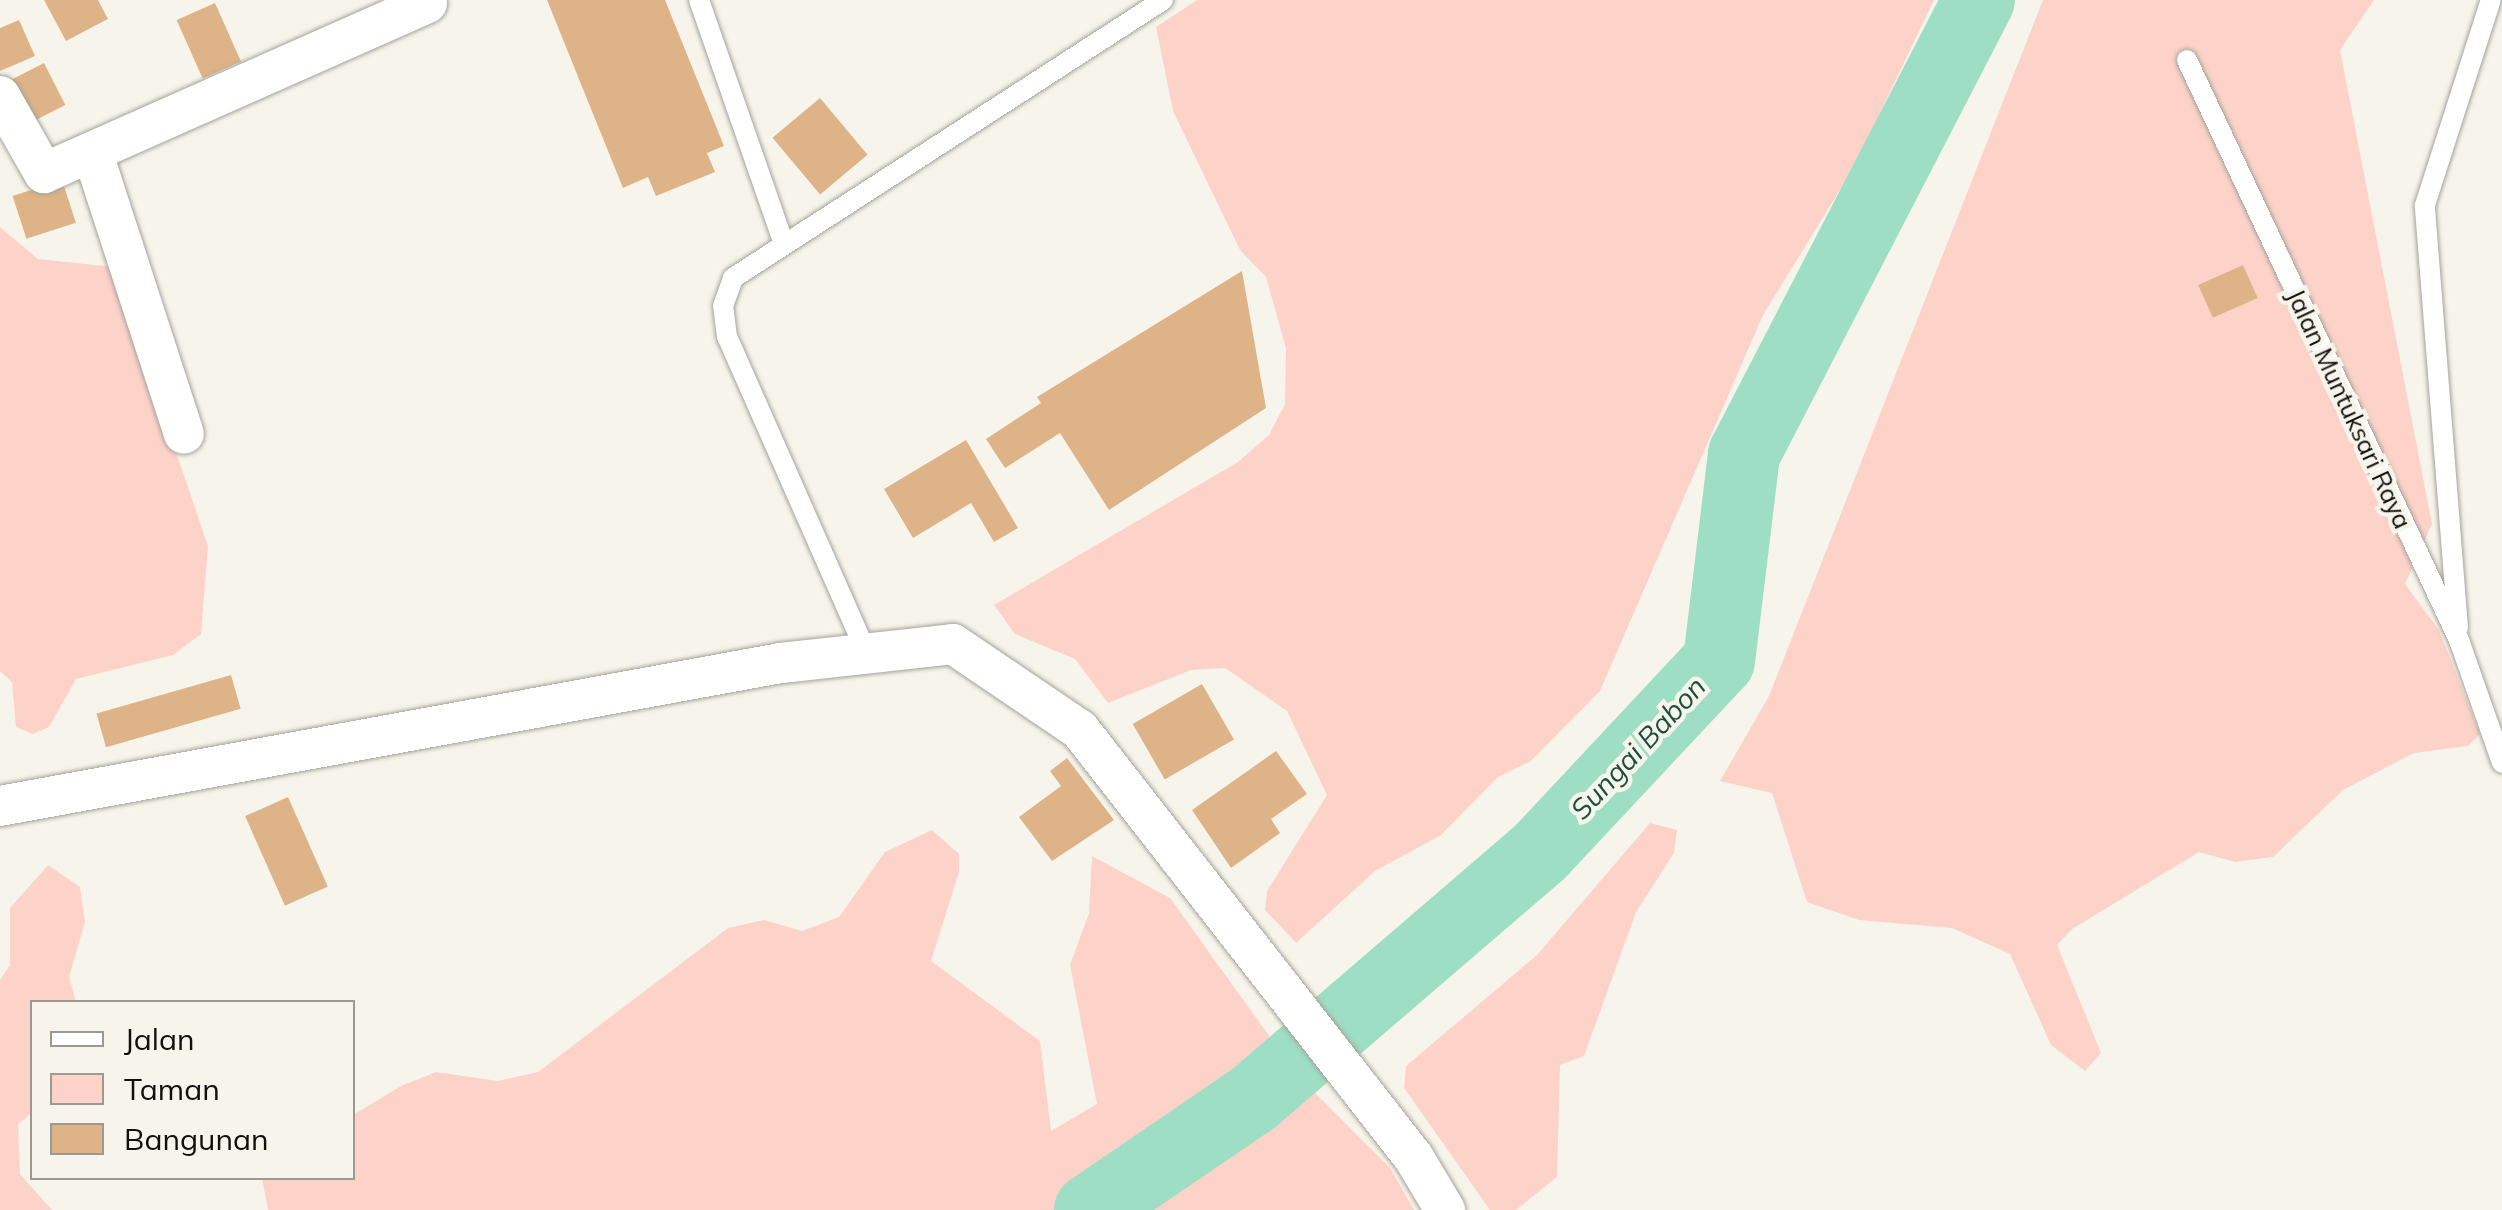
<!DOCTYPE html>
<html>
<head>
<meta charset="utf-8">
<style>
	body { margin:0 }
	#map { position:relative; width:2502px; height:1210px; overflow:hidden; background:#f7f5eb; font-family:Mulish,sans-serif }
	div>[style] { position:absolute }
	.green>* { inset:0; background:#fdd2c8 }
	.river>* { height:72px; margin:-36px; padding:0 36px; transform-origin:36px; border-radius:36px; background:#9ddec4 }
	.building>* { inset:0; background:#deb388; transform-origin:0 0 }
	.roads { filter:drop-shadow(0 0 2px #a4a399) drop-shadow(0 0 2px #a4a399) }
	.lane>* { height:20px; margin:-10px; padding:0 10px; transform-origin:10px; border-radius:10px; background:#fff }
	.street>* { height:40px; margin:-20px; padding:0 20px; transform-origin:20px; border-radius:20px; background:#fff }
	span { translate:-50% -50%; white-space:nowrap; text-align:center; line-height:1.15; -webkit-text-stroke:9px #f7f5eb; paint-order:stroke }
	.street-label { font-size:25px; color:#11100d }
	.water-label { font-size:28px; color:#1b4f3d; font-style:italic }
	.legend { position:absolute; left:30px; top:1000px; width:325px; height:180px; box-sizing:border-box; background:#f7f5eb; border:2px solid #9b9992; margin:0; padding:12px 18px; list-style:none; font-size:30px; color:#11100d }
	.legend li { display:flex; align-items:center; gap:20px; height:50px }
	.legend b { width:50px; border:2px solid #9b9992 }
</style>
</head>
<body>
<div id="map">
	<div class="green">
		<i style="clip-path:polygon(1197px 0,1934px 0,1854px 167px,1763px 315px,1600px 691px,1531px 761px,1498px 777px,1441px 835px,1375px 871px,1296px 943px,1265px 910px,1267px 891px,1327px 795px,1287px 711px,1225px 668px,1191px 670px,1108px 703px,1075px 659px,1015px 634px,994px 605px,1238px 462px,1269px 435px,1285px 404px,1286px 348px,1266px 277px,1240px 250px,1173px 111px,1156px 27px)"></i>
		<i style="clip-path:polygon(2043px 0,2374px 0,2340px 50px,2432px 524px,2405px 584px,2439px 630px,2480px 734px,2468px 746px,2414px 753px,2343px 790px,2273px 857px,2235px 862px,2199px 852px,2072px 929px,2057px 945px,2101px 1053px,2085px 1071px,2051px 1045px,2010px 954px,1952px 928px,1859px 920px,1807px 902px,1772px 793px,1720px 781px,1769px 696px)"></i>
		<i style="clip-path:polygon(0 227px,38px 259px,113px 267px,208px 546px,201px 634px,173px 655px,76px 679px,49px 727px,33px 734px,16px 727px,12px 682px,0 671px)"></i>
		<i style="clip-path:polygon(1650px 823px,1677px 830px,1674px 853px,1636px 912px,1584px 1056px,1560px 1065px,1557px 1177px,1516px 1210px,1490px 1210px,1404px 1088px,1406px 1066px,1537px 955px)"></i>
		<i style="clip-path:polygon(932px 830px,959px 854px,959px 872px,931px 961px,1040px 1041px,1051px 1131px,1097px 1104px,1070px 965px,1089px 913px,1092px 856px,1170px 898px,1298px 1076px,1390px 1168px,1414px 1210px,268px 1210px,262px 1178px,352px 1178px,353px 1115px,401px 1086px,436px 1072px,498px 1081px,538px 1072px,728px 928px,764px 920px,802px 931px,839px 917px,885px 852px)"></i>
		<i style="clip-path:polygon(48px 865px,80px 887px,85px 922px,69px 977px,76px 1002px,32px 1002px,32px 1113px,18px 1124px,20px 1174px,52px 1210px,0 1210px,0 980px,10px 965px,10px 908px)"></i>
	</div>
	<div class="river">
		<i style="left:1090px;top:1210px;width:199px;rotate:-34.3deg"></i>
		<i style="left:1254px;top:1098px;width:379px;rotate:-40.7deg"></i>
		<i style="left:1541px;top:851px;width:260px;rotate:-46.9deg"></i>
		<i style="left:1719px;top:661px;width:209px;rotate:-83.1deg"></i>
		<i style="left:1744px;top:454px;width:511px;rotate:-62.63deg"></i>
	</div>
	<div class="building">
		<i style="clip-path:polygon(44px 0,98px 0,108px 19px,66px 41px)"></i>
		<i style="clip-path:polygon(547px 0,665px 0,724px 146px,707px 153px,715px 172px,656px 196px,648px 177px,623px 188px)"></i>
		<i style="left:215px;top:3px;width:64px;height:42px;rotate:66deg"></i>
		<i style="clip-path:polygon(19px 20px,35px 56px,0 71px,0 28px)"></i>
		<i style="left:44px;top:63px;width:47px;height:46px;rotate:63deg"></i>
		<i style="left:820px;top:98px;width:74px;height:62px;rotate:50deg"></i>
		<i style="left:62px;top:180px;width:45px;height:52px;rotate:72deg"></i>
		<i style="left:2243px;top:265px;width:36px;height:49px;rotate:66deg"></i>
		<i style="clip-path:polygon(1242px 271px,1266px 408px,1109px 510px,1060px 433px,1005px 468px,986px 439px,1041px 403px,1037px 397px)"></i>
		<i style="clip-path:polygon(966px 440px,1018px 528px,994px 542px,971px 503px,913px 538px,884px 489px)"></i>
		<i style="left:231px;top:675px;width:35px;height:140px;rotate:74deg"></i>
		<i style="left:1202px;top:684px;width:64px;height:80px;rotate:60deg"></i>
		<i style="clip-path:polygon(1276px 751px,1307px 794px,1271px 819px,1280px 833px,1231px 868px,1192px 810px)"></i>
		<i style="clip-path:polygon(1067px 758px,1114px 820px,1052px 861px,1019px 817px,1061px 786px,1050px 771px)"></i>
		<i style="left:288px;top:797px;width:98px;height:47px;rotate:66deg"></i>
	</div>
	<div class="roads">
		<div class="lane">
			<i style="left:699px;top:0;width:253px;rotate:70.8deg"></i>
			<i style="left:2187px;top:60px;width:641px;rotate:64.88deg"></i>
			<i style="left:2459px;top:640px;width:130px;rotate:70.7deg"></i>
			<i style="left:2458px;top:628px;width:424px;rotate:-94.5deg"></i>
			<i style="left:2425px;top:205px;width:215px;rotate:-72.2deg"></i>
			<i style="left:868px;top:656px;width:349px;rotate:-113.8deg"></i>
			<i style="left:727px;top:337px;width:31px;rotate:-97deg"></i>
			<i style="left:723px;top:306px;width:30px;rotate:-70deg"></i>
			<i style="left:733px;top:278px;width:512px;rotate:-32.88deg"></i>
		</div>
		<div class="street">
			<i style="left:0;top:96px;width:89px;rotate:60.3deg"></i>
			<i style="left:44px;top:173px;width:419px;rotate:-23.9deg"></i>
			<i style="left:93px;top:154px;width:294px;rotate:72deg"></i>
			<i style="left:0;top:806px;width:794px;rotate:-10.38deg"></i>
			<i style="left:781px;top:663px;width:173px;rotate:-6.3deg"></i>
			<i style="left:953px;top:644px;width:153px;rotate:34.1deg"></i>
			<i style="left:1080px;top:730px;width:543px;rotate:52.03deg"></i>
			<i style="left:1414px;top:1158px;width:61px;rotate:59.2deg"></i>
		</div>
	</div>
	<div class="street-label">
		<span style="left:2349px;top:409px;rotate:65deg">Jalan Muntuksari Raya</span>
	</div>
	<div class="water-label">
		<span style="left:1638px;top:748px;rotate:-47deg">Sungai Babon</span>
	</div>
	<ul class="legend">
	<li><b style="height:12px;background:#fff"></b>Jalan</li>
	<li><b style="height:28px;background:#fdd2c8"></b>Taman</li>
	<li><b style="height:28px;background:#deb388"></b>Bangunan</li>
	</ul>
</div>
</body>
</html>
